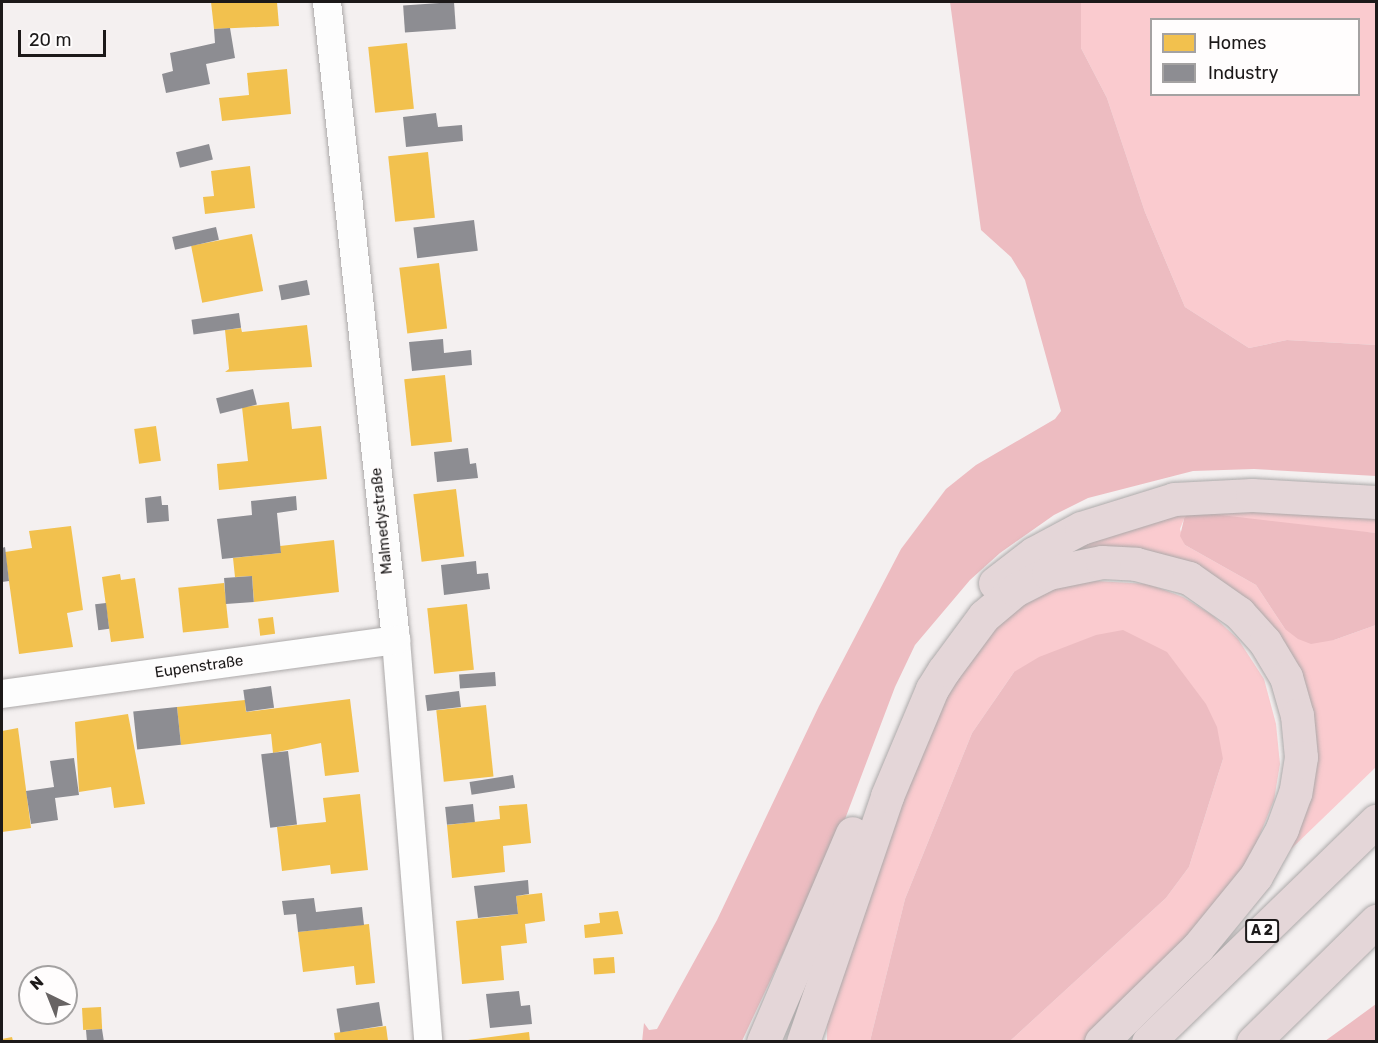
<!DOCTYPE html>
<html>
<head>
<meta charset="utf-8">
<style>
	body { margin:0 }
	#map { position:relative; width:1378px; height:1043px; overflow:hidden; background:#f4f0f0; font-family:Rubik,sans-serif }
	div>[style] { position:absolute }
	.green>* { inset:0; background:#facbcf }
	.forest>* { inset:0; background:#edbcc1 }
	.homes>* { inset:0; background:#f2c14e; transform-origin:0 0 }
	.industry>* { inset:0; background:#8d8d92; transform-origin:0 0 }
	.roads { filter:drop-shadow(0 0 2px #aca9a9) drop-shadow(0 0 2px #aca9a9) }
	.minor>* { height:28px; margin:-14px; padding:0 14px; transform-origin:14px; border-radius:14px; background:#fdfdfd }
	.highway>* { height:33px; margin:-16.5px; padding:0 16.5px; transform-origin:16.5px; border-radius:16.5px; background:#e4d6d8 }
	span { translate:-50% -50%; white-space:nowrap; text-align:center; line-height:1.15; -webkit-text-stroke:6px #fffdfd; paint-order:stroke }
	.shield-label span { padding:2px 4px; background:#fffdfd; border:2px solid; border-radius:4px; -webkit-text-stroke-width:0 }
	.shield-label { font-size:14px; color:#1c1919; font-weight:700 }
	.street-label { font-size:15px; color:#1c1919 }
	.frame { position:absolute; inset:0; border:3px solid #1c1919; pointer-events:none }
	.legend { position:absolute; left:1150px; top:18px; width:210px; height:78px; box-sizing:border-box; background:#fffdfd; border:2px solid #a4a2a2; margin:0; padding:8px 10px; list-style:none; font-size:18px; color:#1c1919 }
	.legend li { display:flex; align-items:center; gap:12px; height:30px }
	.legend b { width:30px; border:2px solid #a4a2a2 }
	.north { position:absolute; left:18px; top:965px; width:60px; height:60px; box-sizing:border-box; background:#fffdfd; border:2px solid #a4a2a2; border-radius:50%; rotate:317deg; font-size:16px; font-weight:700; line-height:24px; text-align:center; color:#1c1919 }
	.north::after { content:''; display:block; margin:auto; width:21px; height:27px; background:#686464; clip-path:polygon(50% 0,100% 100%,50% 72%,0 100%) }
	.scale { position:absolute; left:18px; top:30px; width:88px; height:27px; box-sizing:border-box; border:3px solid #1c1919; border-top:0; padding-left:8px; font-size:18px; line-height:21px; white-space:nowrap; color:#1c1919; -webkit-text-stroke:4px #fffdfd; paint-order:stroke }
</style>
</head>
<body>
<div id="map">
	<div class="green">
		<i style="clip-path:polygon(evenodd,1081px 2px,1376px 2px,1376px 345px,1287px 340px,1249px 348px,1185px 307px,1145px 212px,1107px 98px,1081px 48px,1081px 2px,1152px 20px,1358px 20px,1358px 94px,1152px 94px,1152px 20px)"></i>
		<i style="clip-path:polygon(1376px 511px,1376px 533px,1184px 519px,1180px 529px,1185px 545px,1256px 585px,1285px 629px,1334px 640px,1376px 625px,1376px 767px,1291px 849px,1303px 811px,1257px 617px,1075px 554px,1071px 544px,1164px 512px)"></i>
		<i style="clip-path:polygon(1096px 581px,1148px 584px,1183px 597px,1212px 615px,1238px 639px,1264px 679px,1276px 724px,1280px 764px,1274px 800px,1250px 859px,1187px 941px,1084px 1041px,1010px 1041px,1166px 898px,1189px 867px,1223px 759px,1014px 672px,972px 733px,905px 899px,870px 1041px,827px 1042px,827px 1016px,888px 821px,956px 667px,990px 627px,1023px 603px,1058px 586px)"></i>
	</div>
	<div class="forest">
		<i style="clip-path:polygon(950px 2px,1081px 2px,1081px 48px,1107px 98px,1145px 212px,1185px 307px,1249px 348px,1287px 340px,1376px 345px,1376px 476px,1254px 469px,1193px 471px,1088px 498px,1054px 515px,1000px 553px,970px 580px,915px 645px,895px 687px,842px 827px,742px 1041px,642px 1042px,644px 1023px,649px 1030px,657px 1029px,717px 920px,819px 706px,901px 549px,946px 489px,976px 465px,1055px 419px,1061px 411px,1025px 280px,1011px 257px,981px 230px)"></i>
		<i style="clip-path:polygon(1203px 513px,1376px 533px,1376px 625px,1334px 640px,1311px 644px,1298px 639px,1285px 629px,1256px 585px,1185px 545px,1180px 536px,1184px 519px,1187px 514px)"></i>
		<i style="clip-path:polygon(1123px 630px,1167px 652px,1206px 704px,1217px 727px,1223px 759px,1189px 867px,1166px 898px,1010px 1041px,870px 1041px,905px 899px,972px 733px,1014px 672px,1039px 657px,1096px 635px)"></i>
		<i style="clip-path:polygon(1376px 1004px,1376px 1041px,1325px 1041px,1350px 1023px)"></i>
	</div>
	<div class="homes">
		<i style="clip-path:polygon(211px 2px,277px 2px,279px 26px,214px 29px)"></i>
		<i style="left:407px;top:43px;width:66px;height:39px;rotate:84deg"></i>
		<i style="clip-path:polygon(287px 69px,291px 114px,222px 121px,219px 98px,249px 95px,247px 73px)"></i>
		<i style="left:428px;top:152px;width:66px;height:40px;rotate:84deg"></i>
		<i style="clip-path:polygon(250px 166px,255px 208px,205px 214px,203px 197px,214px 196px,211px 171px)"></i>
		<i style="left:252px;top:234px;width:58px;height:62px;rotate:79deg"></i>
		<i style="left:439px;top:263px;width:66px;height:40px;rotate:83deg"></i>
		<i style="clip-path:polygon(307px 325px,312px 367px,225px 372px,229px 369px,225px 330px,241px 328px,242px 332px)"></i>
		<i style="left:445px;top:375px;width:67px;height:41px;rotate:84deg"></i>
		<i style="clip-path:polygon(289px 402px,292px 429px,321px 426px,327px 479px,219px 490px,217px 464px,248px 461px,242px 407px)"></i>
		<i style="left:156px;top:426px;width:35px;height:22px;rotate:82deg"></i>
		<i style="left:456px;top:489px;width:68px;height:43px;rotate:83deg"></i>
		<i style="clip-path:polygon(71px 526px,83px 610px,67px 613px,73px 647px,19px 654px,5px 552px,32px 548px,29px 531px)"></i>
		<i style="clip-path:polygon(334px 540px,339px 592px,254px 602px,252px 576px,235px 577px,233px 558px,281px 553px,280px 546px)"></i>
		<i style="clip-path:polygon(120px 574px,121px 580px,135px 578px,144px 638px,111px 642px,102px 577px)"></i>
		<i style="left:224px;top:583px;width:45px;height:46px;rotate:84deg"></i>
		<i style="left:467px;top:604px;width:66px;height:40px;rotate:84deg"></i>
		<i style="left:273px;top:617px;width:17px;height:15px;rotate:83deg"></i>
		<i style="clip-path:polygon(350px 699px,359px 772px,325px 776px,321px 743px,273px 753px,271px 734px,181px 745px,177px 707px,245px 700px,246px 712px)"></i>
		<i style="left:486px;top:705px;width:72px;height:50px;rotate:84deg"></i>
		<i style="clip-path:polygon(128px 714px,145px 804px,114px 808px,111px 787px,79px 792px,75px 722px)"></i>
		<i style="clip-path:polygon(18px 728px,31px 828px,2px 832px,2px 731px)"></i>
		<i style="clip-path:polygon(360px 794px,368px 870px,331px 874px,330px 865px,282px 871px,277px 827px,326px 822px,323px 798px)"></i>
		<i style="clip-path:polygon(527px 804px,531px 843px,503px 846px,505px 872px,452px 878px,447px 825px,500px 819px,499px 806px)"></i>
		<i style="clip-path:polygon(542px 893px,545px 921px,525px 924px,527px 943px,501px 946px,504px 980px,462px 984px,456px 921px,518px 914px,516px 896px)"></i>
		<i style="clip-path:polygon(618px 911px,623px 934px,585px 938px,584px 925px,600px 923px,599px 913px)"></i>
		<i style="clip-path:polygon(369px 924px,375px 983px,356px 985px,354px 966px,303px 972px,298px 932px)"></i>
		<i style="left:614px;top:957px;width:16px;height:21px;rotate:86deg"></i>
		<i style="left:101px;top:1007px;width:22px;height:19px;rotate:87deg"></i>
		<i style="clip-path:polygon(386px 1026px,388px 1041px,335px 1041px,334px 1033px)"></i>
		<i style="clip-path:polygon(529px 1032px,530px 1041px,469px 1041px,468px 1040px)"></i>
		<i style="clip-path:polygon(12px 1037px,13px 1041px,2px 1041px,2px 1039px)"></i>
	</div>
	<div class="industry">
		<i style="left:454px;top:2px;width:27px;height:51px;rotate:86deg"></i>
		<i style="clip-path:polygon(230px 28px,235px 58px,206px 64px,210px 84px,166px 93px,162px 74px,173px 71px,170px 53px,215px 43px,214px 29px)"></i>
		<i style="clip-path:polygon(436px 113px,438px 127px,462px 125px,463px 141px,406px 147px,403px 117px)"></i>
		<i style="left:209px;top:144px;width:16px;height:34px;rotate:76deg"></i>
		<i style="left:474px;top:220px;width:31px;height:61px;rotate:83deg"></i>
		<i style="left:216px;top:227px;width:13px;height:45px;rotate:77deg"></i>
		<i style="left:307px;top:280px;width:15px;height:29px;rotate:79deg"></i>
		<i style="left:239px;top:313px;width:15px;height:48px;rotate:82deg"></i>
		<i style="clip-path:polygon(443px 339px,444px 353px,471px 350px,472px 365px,412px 371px,409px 342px)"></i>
		<i style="left:253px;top:389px;width:16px;height:38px;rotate:76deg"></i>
		<i style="clip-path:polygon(468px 448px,470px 464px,476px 463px,478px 478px,437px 482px,434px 452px)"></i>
		<i style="clip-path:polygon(161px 496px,162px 505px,168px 505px,169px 521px,147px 523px,145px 498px)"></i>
		<i style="clip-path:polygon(296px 496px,297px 510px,277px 513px,281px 553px,222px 559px,217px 519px,252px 515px,251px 501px)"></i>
		<i style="clip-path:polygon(5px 547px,9px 581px,2px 582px,2px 548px)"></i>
		<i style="clip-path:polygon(476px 561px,477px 574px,488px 573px,490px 589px,444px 595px,441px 565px)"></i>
		<i style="left:252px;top:576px;width:26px;height:28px;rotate:86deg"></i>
		<i style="left:106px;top:603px;width:26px;height:11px;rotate:83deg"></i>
		<i style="left:495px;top:672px;width:14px;height:36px;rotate:86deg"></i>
		<i style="left:271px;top:686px;width:22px;height:28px;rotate:82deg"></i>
		<i style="left:459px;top:691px;width:16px;height:34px;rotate:83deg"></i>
		<i style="left:177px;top:707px;width:38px;height:44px;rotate:84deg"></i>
		<i style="left:288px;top:751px;width:74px;height:27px;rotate:83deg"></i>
		<i style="clip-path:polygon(74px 758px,79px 795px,55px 798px,58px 820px,31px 824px,26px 791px,54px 787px,50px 761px)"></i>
		<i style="left:513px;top:775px;width:13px;height:44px;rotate:81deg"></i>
		<i style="left:473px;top:804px;width:18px;height:28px;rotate:84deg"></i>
		<i style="clip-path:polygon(528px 880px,529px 894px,516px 896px,518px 914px,478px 918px,474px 886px)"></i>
		<i style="clip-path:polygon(314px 898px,316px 912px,362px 907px,364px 925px,298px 932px,296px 914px,284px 915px,282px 901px)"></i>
		<i style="clip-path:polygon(519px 991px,521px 1006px,530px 1005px,532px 1024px,490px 1028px,486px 994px)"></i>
		<i style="left:379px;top:1002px;width:24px;height:43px;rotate:81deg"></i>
		<i style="clip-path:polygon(102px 1029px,104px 1042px,87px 1042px,86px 1030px)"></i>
	</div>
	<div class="roads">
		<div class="minor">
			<i style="left:327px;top:2px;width:642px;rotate:83.83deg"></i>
			<i style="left:396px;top:640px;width:403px;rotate:85.4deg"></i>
			<i style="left:2px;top:694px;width:398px;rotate:-7.8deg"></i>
		</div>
		<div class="highway">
			<i style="left:995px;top:583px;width:49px;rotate:-37.6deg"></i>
			<i style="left:1034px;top:553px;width:53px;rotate:-28deg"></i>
			<i style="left:1081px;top:528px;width:97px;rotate:-17.3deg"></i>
			<i style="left:1174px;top:499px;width:78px;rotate:-2.9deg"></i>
			<i style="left:1252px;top:495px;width:124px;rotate:3.2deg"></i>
			<i style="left:763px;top:1042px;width:227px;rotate:-66.9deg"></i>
			<i style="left:803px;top:1042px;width:260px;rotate:-71.1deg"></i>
			<i style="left:887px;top:796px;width:116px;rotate:-67.2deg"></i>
			<i style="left:932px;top:689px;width:22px;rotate:-58deg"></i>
			<i style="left:944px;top:670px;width:67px;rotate:-53.5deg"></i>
			<i style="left:984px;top:616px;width:40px;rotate:-40deg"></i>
			<i style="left:1015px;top:590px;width:37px;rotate:-27deg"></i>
			<i style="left:1048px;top:573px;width:55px;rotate:-11.5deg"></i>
			<i style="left:1102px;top:562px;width:34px;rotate:3deg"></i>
			<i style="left:1136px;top:564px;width:55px;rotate:14.8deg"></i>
			<i style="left:1189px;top:578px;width:61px;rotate:35deg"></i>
			<i style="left:1239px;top:613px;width:39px;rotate:48deg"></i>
			<i style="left:1265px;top:642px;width:41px;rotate:59deg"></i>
			<i style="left:1286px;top:677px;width:40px;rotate:74deg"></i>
			<i style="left:1297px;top:715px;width:42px;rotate:84.6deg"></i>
			<i style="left:1301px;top:757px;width:36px;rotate:99deg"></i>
			<i style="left:1295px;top:793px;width:38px;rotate:110deg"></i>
			<i style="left:1282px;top:829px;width:54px;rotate:119deg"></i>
			<i style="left:1256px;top:876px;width:92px;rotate:129.2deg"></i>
			<i style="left:1198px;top:947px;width:136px;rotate:135.6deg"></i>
			<i style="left:1148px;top:1042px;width:318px;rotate:-44.1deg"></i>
			<i style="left:1253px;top:1042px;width:173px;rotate:-44.5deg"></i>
		</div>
	</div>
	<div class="shield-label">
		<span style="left:1262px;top:931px">A 2</span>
	</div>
	<div class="street-label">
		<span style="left:382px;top:521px;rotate:-96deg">Malmedystraße</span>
		<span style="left:199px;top:667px;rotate:-8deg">Eupenstraße</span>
	</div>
	<div class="frame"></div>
	<ul class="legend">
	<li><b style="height:16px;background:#f2c14e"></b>Homes</li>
	<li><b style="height:16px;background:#8d8d92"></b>Industry</li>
	</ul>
	<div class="north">N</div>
	<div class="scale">20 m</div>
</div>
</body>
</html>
